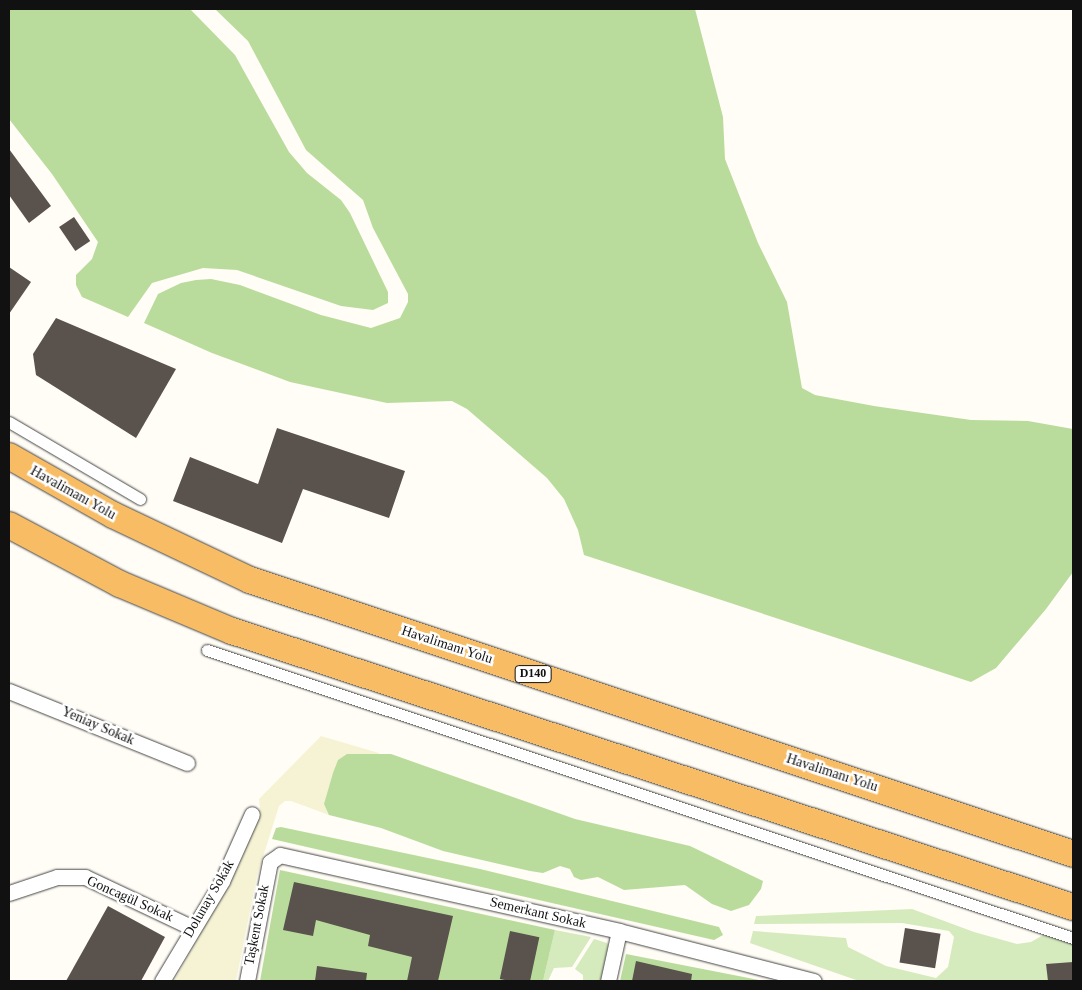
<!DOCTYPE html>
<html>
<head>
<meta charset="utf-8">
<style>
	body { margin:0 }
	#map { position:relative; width:1082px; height:990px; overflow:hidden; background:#fffdf5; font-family:"Times New Roman",serif }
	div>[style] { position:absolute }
	.farmland>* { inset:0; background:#f6f3d4 }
	.green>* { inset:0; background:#d5ebbd }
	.forest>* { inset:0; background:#b9dc9c }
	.building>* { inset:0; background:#5a524d; transform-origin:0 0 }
	.roads { filter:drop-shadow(0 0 1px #444) drop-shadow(0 0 1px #444) }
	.pedestrian>* { height:11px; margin:-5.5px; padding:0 5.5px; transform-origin:5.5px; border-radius:5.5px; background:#fff }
	.minor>* { height:15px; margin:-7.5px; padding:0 7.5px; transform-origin:7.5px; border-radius:7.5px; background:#fff }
	.trunk>* { height:26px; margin:-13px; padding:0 13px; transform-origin:13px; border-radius:13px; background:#f7bc64 }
	span { translate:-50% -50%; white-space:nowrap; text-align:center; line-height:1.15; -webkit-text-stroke:5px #fff; paint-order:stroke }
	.shield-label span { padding:1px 4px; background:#fff; border:1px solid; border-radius:4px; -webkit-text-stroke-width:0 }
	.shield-label { font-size:12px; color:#111; font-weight:700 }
	.street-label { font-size:14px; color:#111 }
	.frame { position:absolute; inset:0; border:10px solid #111; pointer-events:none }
</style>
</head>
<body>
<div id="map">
	<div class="farmland">
		<i style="clip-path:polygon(321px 736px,379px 753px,329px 815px,291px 801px,285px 801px,279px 806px,257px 876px,236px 981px,174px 981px,244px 853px,260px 808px,259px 799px)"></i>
	</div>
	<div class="green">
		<i style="clip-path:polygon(912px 909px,974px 932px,1017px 944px,1031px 942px,1045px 934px,1073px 943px,1073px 981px,859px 981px,750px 943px,753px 931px,846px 938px,848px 947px,886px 966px,936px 978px,948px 967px,954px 937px,949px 931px,902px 923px,754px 924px,756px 916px)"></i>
		<i style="clip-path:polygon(555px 930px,591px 937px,572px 967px,554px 968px,548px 981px,543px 981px)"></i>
		<i style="clip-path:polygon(594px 939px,607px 943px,609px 947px,602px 981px,583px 981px,583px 975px,575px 969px)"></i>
	</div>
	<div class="forest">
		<i style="clip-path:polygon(9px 9px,190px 9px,235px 55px,289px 152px,307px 173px,341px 200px,350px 213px,388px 292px,388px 303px,373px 310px,341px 306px,237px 270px,203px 268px,152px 283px,128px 317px,82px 297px,76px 285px,76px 275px,92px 259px,98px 242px,52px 174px,9px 119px)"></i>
		<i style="clip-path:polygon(215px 9px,695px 9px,723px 117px,725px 159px,758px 243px,787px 302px,802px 388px,815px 395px,874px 406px,971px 420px,1028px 421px,1073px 429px,1073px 572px,1046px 609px,996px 668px,971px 682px,584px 555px,578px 530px,564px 499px,547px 478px,467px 409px,452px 401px,387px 403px,290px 382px,212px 353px,144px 323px,158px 294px,181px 283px,196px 280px,211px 279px,240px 285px,321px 315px,371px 328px,400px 318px,408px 302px,408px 294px,373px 228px,363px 200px,306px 150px,248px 41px)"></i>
		<i style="clip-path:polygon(347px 754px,391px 754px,575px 819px,690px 846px,763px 881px,761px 889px,749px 905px,731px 911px,712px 904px,685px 885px,624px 890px,598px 877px,581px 880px,574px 877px,570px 869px,560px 866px,543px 873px,530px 871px,443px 851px,381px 828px,329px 815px,324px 804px,333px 773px,338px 760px)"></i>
		<i style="clip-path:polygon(281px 827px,480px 869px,719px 927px,723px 935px,714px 940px,272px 839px,276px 828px)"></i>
		<i style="clip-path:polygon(280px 870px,555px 930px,543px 981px,260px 981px)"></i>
		<i style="clip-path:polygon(626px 954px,764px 981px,620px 981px)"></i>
	</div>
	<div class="building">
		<i style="clip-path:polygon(9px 149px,51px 206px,29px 223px,9px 195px)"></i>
		<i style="left:74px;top:217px;width:29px;height:18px;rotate:56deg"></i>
		<i style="clip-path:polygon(9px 267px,31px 282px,9px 314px)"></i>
		<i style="clip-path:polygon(56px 318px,176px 369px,136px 438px,36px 375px,33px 354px)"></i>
		<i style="clip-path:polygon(277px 428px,405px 471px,389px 518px,303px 489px,282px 543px,173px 501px,190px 457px,258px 484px)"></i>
		<i style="clip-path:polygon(294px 882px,453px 916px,438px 981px,407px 981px,412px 957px,368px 946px,370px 935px,316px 920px,313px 936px,283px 930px)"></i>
		<i style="clip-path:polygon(108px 906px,165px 937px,141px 981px,66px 981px)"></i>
		<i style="left:905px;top:928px;width:36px;height:35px;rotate:9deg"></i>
		<i style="left:510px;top:931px;width:30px;height:49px;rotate:12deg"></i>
		<i style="clip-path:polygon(636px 961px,692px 974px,691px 981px,632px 981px)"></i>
		<i style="clip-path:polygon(1073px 962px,1073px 981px,1048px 981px,1046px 964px)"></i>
		<i style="clip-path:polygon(317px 966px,367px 973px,366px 981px,315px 981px)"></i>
	</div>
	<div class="roads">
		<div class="pedestrian">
			<i style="left:9px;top:422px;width:152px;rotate:30.4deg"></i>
			<i style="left:207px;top:650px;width:913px;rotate:18.4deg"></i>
		</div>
		<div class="minor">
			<i style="left:9px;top:691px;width:192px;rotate:22deg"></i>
			<i style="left:9px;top:893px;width:51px;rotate:-18.4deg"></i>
			<i style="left:57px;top:877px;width:28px"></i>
			<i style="left:85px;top:877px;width:119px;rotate:25.3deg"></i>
			<i style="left:162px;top:981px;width:117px;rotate:-59deg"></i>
			<i style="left:222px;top:881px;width:73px;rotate:-65.9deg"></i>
			<i style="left:247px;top:981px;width:121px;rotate:-79.1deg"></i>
			<i style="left:270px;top:862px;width:12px;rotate:-35deg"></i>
			<i style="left:280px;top:855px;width:347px;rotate:12.6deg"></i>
			<i style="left:619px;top:931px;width:201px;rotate:14.4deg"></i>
			<i style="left:608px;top:981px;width:51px;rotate:-77.6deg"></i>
		</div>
		<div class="trunk">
			<i style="left:9px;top:456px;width:120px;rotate:29.6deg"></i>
			<i style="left:113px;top:515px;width:152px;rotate:25.4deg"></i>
			<i style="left:250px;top:580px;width:867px;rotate:18.41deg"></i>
			<i style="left:9px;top:525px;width:126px;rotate:28deg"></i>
			<i style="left:120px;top:584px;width:121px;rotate:22.8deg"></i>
			<i style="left:232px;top:631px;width:885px;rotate:18.17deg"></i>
		</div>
	</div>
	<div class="shield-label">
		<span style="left:533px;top:674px">D140</span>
	</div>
	<div class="street-label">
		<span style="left:73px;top:493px;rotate:29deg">Havalimanı Yolu</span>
		<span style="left:447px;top:645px;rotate:18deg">Havalimanı Yolu</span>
		<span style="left:98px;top:726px;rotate:23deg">Yeniay Sokak</span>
		<span style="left:832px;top:773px;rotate:18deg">Havalimanı Yolu</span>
		<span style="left:130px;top:899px;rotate:24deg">Goncagül Sokak</span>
		<span style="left:209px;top:899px;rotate:-60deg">Dolunay Sokak</span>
		<span style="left:538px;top:913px;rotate:13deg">Semerkant Sokak</span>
		<span style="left:257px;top:925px;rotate:-79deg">Taşkent Sokak</span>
	</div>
	<div class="frame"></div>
</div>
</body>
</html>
